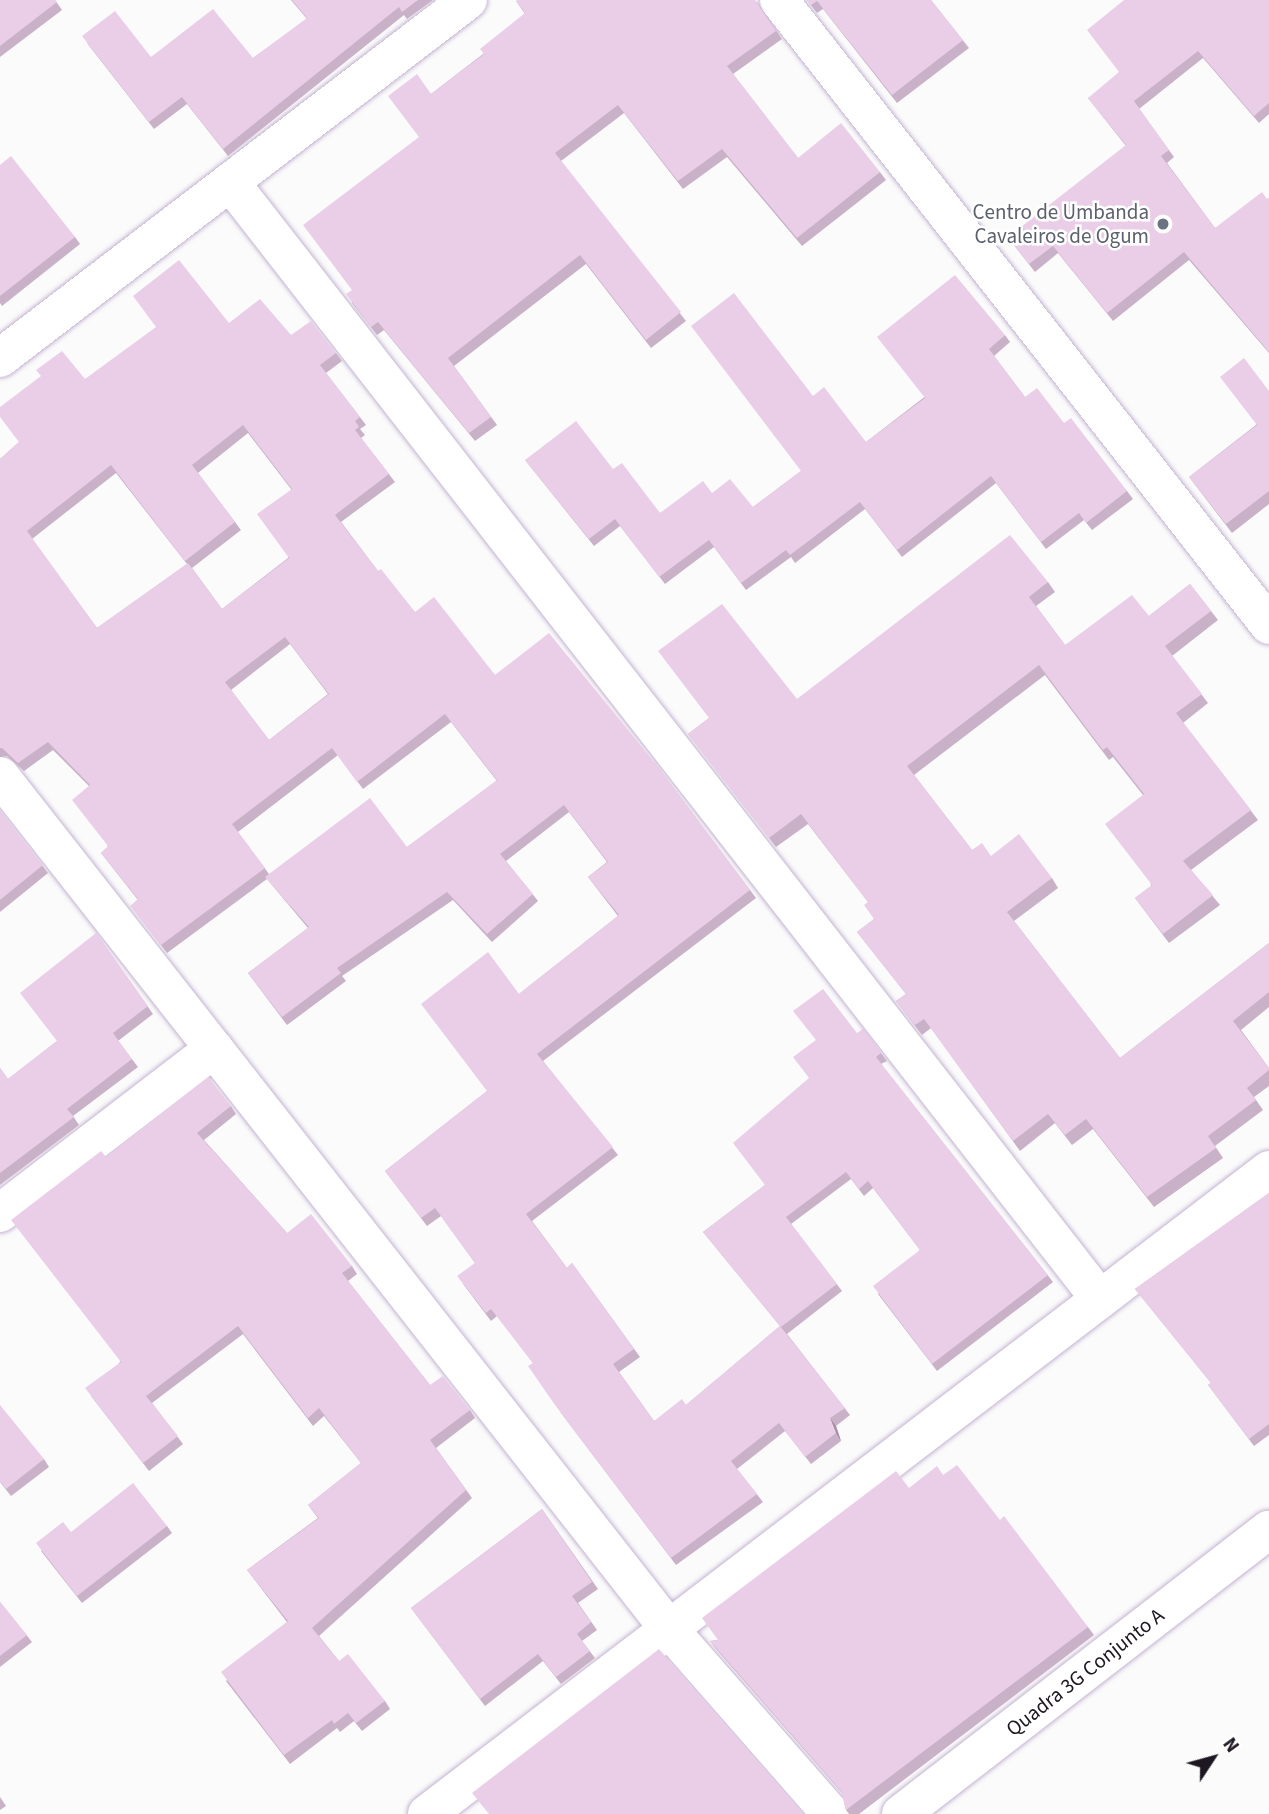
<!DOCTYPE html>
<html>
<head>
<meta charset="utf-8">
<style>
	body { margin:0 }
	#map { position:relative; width:1269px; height:1814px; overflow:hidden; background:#fbfbfb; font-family:"Source Sans 3",sans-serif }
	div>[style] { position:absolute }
	.roads { filter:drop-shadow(0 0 2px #c4b3d2) drop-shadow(0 0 2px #c4b3d2) }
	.minor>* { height:38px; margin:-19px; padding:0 19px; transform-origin:19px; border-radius:19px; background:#fff }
	.wall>* { inset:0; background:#c9b1c7 }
	.shaded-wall>* { inset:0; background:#a490a2 }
	.building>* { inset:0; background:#eacee7 }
	.dots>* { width:19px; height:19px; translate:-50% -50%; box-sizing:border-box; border:4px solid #fff; border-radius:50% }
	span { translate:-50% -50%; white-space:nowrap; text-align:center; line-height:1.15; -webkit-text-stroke:5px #fff; paint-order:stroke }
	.worship-label { font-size:21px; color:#5b616d }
	.right { translate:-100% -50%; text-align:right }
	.street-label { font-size:21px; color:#1d1722 }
	.north { position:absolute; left:1178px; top:1723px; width:70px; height:70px; -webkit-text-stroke:5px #fff; paint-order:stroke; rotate:54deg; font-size:19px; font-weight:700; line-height:28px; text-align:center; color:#1d1722 }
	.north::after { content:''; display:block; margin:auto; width:24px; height:32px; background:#1d1722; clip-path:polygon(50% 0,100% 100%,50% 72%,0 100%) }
</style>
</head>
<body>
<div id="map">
	<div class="roads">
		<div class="minor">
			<i style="left:779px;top:0;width:794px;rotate:51.9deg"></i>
			<i style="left:230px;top:182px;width:1416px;rotate:52.09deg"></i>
			<i style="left:0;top:358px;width:589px;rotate:-37.41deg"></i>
			<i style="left:0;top:776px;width:1084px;rotate:51.89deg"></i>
			<i style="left:669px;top:1629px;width:246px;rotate:48.8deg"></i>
			<i style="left:0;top:1213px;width:270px;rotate:-37.5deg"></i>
			<i style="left:427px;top:1814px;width:1060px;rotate:-37.41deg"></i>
			<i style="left:901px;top:1814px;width:465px;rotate:-37.7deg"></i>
		</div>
	</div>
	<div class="wall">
		<i style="clip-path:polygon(0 0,55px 0,62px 10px,0 57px)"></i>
		<i style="clip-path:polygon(291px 0,433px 0,407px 19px,404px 15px,228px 156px,187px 104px,154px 129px,87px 43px,151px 57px,253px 58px,307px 19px)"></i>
		<i style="clip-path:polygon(807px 0,931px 0,969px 48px,897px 103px,823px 9px,817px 13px)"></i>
		<i style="clip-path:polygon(1269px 0,1269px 114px,1259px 123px,1203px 58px,1139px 109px,1174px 157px,1167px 163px,1215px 228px,1269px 198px,1269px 353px,1189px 260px,1113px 321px,1058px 253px,1035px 272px,1013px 244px,1126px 146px,1088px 98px)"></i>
		<i style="clip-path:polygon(516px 1px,757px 2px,782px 39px,733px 74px,798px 158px,880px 172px,886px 180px,802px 246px,727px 157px,683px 189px,624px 113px,561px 161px,686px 321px,651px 348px,586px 264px,454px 366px,497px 425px,475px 441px,384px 330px,377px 335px,352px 303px,352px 290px,419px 137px,431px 94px,483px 54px,525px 14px)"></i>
		<i style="clip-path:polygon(0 165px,75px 237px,80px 244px,2px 306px,0 303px)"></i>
		<i style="clip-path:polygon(evenodd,229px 323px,291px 335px,336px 353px,342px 361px,326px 373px,366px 425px,360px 429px,365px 435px,361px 438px,395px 482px,341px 522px,378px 571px,415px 612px,495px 675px,655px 763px,756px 898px,543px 1061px,618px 1155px,532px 1221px,567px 1268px,572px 1263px,640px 1357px,619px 1372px,654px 1421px,686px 1405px,780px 1326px,703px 1232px,765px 1185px,809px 1079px,863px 1029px,887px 1061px,881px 1064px,1053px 1282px,937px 1371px,878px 1294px,920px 1250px,873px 1188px,864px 1196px,851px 1179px,791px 1224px,842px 1291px,787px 1334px,850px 1415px,836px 1426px,841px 1441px,811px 1464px,785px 1431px,737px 1469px,763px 1502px,676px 1565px,561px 1413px,533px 1363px,497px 1316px,491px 1321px,463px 1284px,475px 1263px,441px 1216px,427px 1226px,385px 1171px,487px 1091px,519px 994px,618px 916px,588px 877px,607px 862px,569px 812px,506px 861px,538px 901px,492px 942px,453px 900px,342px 976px,346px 981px,287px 1025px,248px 973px,308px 928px,267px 879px,167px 953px,136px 913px,138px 900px,101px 853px,108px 847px,89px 786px,53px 750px,24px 771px,7px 756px,0 757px,0 459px,19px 442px,85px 379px,229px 323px,248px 433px,291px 489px,288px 558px,222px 609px,192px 568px,241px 530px,198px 473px,248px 433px,229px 323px,116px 473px,187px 564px,97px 628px,32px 539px,116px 473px,229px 323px,290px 644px,328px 694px,269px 740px,231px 690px,290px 644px,229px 323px,451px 722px,497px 781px,407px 847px,269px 874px,238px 832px,338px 755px,363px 789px,451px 722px)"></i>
		<i style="clip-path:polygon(1005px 335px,1010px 342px,994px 356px,1025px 397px,1064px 423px,1127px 491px,1133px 499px,1092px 530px,1084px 520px,1046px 549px,996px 483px,902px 557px,865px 509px,795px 563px,791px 557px,746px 590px,714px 547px,665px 584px,620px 526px,594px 546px,525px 460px,613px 469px,660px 513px,712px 493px,753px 507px,801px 471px,813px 396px,866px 442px)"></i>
		<i style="clip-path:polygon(1269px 391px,1269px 504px,1232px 533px,1189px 477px,1256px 425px)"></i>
		<i style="clip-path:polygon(1048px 582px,1055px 592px,1036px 606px,1065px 645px,1149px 616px,1190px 584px,1218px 620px,1172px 656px,1208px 703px,1183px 723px,1258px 820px,1191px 870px,1220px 905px,1169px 943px,1135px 898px,1151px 886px,1143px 795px,1113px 757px,1109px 760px,1045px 675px,914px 775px,972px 850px,1052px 878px,1058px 888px,1014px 921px,1120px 1058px,1269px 943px,1269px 1007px,1241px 1030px,1269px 1068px,1269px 1086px,1254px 1097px,1263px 1110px,1215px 1146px,1223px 1158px,1154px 1207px,1093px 1129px,1072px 1145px,1055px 1123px,1020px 1151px,931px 1028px,922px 1035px,896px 1001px,906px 994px,857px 932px,874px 919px,868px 902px,808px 824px,776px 847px,688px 734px,709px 718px,797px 699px)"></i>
		<i style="clip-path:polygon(0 811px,48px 873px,0 912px)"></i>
		<i style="clip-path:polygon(96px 933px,153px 1014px,118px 1041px,138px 1067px,73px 1116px,79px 1125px,0 1185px,0 1068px,8px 1079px,57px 1041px)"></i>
		<i style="clip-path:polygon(231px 1106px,236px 1114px,204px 1140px,287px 1233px,352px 1266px,357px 1274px,348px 1281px,430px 1385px,470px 1410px,475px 1418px,436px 1448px,472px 1498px,319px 1636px,339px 1661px,385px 1701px,390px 1709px,362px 1731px,354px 1721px,340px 1732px,337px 1728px,290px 1764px,226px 1681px,287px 1622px,247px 1570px,318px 1518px,308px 1505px,361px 1463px,324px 1416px,313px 1426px,243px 1334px,152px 1403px,183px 1444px,149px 1471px,91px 1396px,120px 1362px,106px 1157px)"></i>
		<i style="clip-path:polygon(1269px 1193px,1269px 1435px,1254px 1446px,1208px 1385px,1211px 1383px,1135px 1289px)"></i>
		<i style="clip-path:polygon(44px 1459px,49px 1467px,11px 1496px,0 1482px)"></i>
		<i style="clip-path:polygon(943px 1475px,1088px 1627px,1094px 1635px,859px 1814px,849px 1814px,846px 1810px,842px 1793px,716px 1649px,710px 1641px,718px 1640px,909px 1488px)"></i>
		<i style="clip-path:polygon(542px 1509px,598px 1589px,578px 1603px,597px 1630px,582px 1641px,595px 1658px,561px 1684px,543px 1661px,485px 1706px,411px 1608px)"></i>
		<i style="clip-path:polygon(167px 1526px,172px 1533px,82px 1603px,41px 1551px,71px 1532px)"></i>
		<i style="clip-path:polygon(0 1602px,32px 1642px,0 1667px)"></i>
		<i style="clip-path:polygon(0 1797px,6px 1806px,0 1810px)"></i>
	</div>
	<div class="shaded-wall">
		<i style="clip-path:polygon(830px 1418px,836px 1426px,841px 1441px,836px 1433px)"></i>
	</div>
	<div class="building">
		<i style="clip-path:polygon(0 0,55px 0,57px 2px,0 46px)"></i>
		<i style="clip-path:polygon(292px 0,418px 0,402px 12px,399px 7px,223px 149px,182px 97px,149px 122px,82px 36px,115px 11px,151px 57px,213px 9px,253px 58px,307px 18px)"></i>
		<i style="clip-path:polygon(517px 0,755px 0,776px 31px,727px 66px,798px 158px,841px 123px,880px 172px,797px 238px,722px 149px,678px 181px,618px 105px,555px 153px,681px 312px,646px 340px,580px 255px,448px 358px,491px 417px,469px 433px,378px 322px,371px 327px,346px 294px,352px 290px,303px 225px,419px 137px,388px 96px,417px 74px,431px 94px,484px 54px,480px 49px,525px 13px,516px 1px)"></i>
		<i style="clip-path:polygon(807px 0,931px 0,963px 40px,892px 95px,817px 1px,811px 5px)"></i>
		<i style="clip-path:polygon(1124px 0,1269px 0,1269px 103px,1254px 116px,1198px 51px,1134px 101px,1169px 150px,1161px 156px,1215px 228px,1262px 192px,1267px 199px,1269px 198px,1269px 352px,1184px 252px,1107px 313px,1053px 246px,1029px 264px,1008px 237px,1126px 145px,1088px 98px,1119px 72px,1087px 30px)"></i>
		<i style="clip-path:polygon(11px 156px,75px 237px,0 296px,0 165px)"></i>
		<i style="clip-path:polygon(evenodd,179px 260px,229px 323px,260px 299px,291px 335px,311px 321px,336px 353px,320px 365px,360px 417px,355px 421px,359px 427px,355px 430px,389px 474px,335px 515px,378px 571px,381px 569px,415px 612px,434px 597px,495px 675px,549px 633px,655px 763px,750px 890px,537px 1054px,613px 1147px,526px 1214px,567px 1268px,572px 1263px,634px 1349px,613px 1364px,654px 1421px,682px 1399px,686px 1405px,780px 1326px,845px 1408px,830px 1418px,836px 1433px,805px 1457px,779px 1423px,731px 1461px,757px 1494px,671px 1558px,555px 1405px,528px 1366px,533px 1363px,491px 1309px,486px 1313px,457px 1276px,475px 1263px,435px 1208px,421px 1218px,385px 1171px,487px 1091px,421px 1004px,488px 952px,519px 994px,619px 915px,588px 877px,608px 862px,564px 805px,500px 854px,533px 894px,487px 934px,447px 892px,337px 968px,341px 973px,282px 1017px,248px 973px,309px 927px,265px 877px,370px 798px,407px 847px,497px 780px,445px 714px,357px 782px,332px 748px,232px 824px,265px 868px,161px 945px,130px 906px,138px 899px,101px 853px,108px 846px,72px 800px,90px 785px,48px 742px,18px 763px,2px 748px,0 748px,0 459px,19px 442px,0 417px,0 407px,41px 376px,36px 370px,62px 351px,85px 379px,156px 327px,133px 296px,179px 260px,243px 425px,292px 489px,257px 514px,289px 558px,222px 609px,188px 563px,97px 628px,27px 531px,111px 465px,185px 561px,235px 522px,192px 465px,243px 425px,179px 260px,285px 637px,329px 694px,269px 740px,225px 682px,285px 637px)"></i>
		<i style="clip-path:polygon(955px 275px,1005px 335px,989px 349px,1025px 397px,1037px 388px,1064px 423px,1071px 418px,1127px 491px,1086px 523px,1079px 513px,1041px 542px,991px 476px,897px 550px,860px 502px,790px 555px,786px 550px,741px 583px,709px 540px,659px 577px,615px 519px,589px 539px,525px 460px,576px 421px,613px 469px,622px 463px,660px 513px,703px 481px,712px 493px,730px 479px,753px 507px,801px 471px,691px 326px,734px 293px,813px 396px,824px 387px,866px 442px,925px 398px,877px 337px)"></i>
		<i style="clip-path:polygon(1244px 358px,1269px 391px,1269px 491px,1226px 524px,1189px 477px,1257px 425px,1220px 377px)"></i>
		<i style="clip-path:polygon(1010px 535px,1048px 582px,1029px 597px,1065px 645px,1132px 595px,1149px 616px,1190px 584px,1211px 611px,1165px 646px,1202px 694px,1176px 713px,1251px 810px,1183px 861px,1213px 895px,1163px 934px,1135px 898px,1152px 885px,1105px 824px,1144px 794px,1107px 747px,1103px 750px,1039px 665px,907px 766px,972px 850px,982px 843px,991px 856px,1019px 834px,1052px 878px,1007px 912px,1120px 1058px,1269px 943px,1269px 992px,1233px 1021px,1269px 1068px,1269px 1070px,1247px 1088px,1256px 1100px,1208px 1136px,1216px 1148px,1147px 1197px,1086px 1119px,1065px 1135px,1048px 1114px,1013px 1141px,924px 1019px,915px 1025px,896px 1001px,906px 994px,857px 932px,874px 919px,864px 905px,868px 902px,801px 814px,769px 838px,688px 734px,709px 718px,658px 651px,722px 604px,797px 699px)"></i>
		<i style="clip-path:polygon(0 811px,43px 865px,0 900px)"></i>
		<i style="clip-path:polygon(96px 933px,148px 1006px,113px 1033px,132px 1059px,67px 1109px,74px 1117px,0 1173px,0 1068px,8px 1079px,57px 1041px,20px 993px)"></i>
		<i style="clip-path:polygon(823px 989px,857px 1033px,863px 1029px,881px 1053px,876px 1057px,1048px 1275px,932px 1364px,873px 1286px,920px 1250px,868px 1181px,859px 1189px,846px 1172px,786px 1217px,837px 1284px,781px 1327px,703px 1232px,765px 1185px,733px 1143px,809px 1078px,793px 1057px,816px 1040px,793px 1011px)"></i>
		<i style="clip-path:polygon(208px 1077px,231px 1106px,197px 1133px,287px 1233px,311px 1214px,352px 1266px,342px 1273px,430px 1385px,443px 1376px,470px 1410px,430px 1440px,466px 1490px,312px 1628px,339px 1661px,348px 1654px,385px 1701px,356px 1723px,348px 1713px,334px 1724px,332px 1720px,284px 1755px,221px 1672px,288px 1621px,247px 1570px,319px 1518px,308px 1505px,361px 1463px,319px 1408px,308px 1418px,238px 1326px,146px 1396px,178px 1436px,143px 1463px,85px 1388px,121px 1362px,11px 1220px,101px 1151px,106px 1157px)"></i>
		<i style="clip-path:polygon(1269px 1193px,1269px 1424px,1249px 1439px,1208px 1385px,1211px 1383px,1135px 1289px)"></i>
		<i style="clip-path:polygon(0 1405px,44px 1459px,6px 1489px,0 1481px)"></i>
		<i style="clip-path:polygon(957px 1465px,1000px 1520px,1004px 1516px,1088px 1627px,846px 1810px,841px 1791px,710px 1641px,718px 1640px,702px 1618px,896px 1471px,909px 1488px,937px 1466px,943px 1475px)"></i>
		<i style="clip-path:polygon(133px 1483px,167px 1526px,77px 1596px,36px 1543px,63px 1522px,71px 1532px)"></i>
		<i style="clip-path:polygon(542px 1509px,592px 1582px,572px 1596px,591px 1622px,577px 1634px,590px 1651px,556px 1677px,538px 1654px,480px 1699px,411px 1608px)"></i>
		<i style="clip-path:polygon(0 1602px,27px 1635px,0 1656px)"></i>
		<i style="clip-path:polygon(659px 1649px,804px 1814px,489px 1814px,472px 1793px)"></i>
	</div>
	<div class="dots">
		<i style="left:1163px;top:224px;background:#6b7280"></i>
	</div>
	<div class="worship-label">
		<span class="right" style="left:1149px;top:224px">Centro de Umbanda<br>Cavaleiros de Ogum</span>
	</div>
	<div class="street-label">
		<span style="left:1085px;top:1672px;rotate:-38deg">Quadra 3G Conjunto A</span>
	</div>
	<div class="north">N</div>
</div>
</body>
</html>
